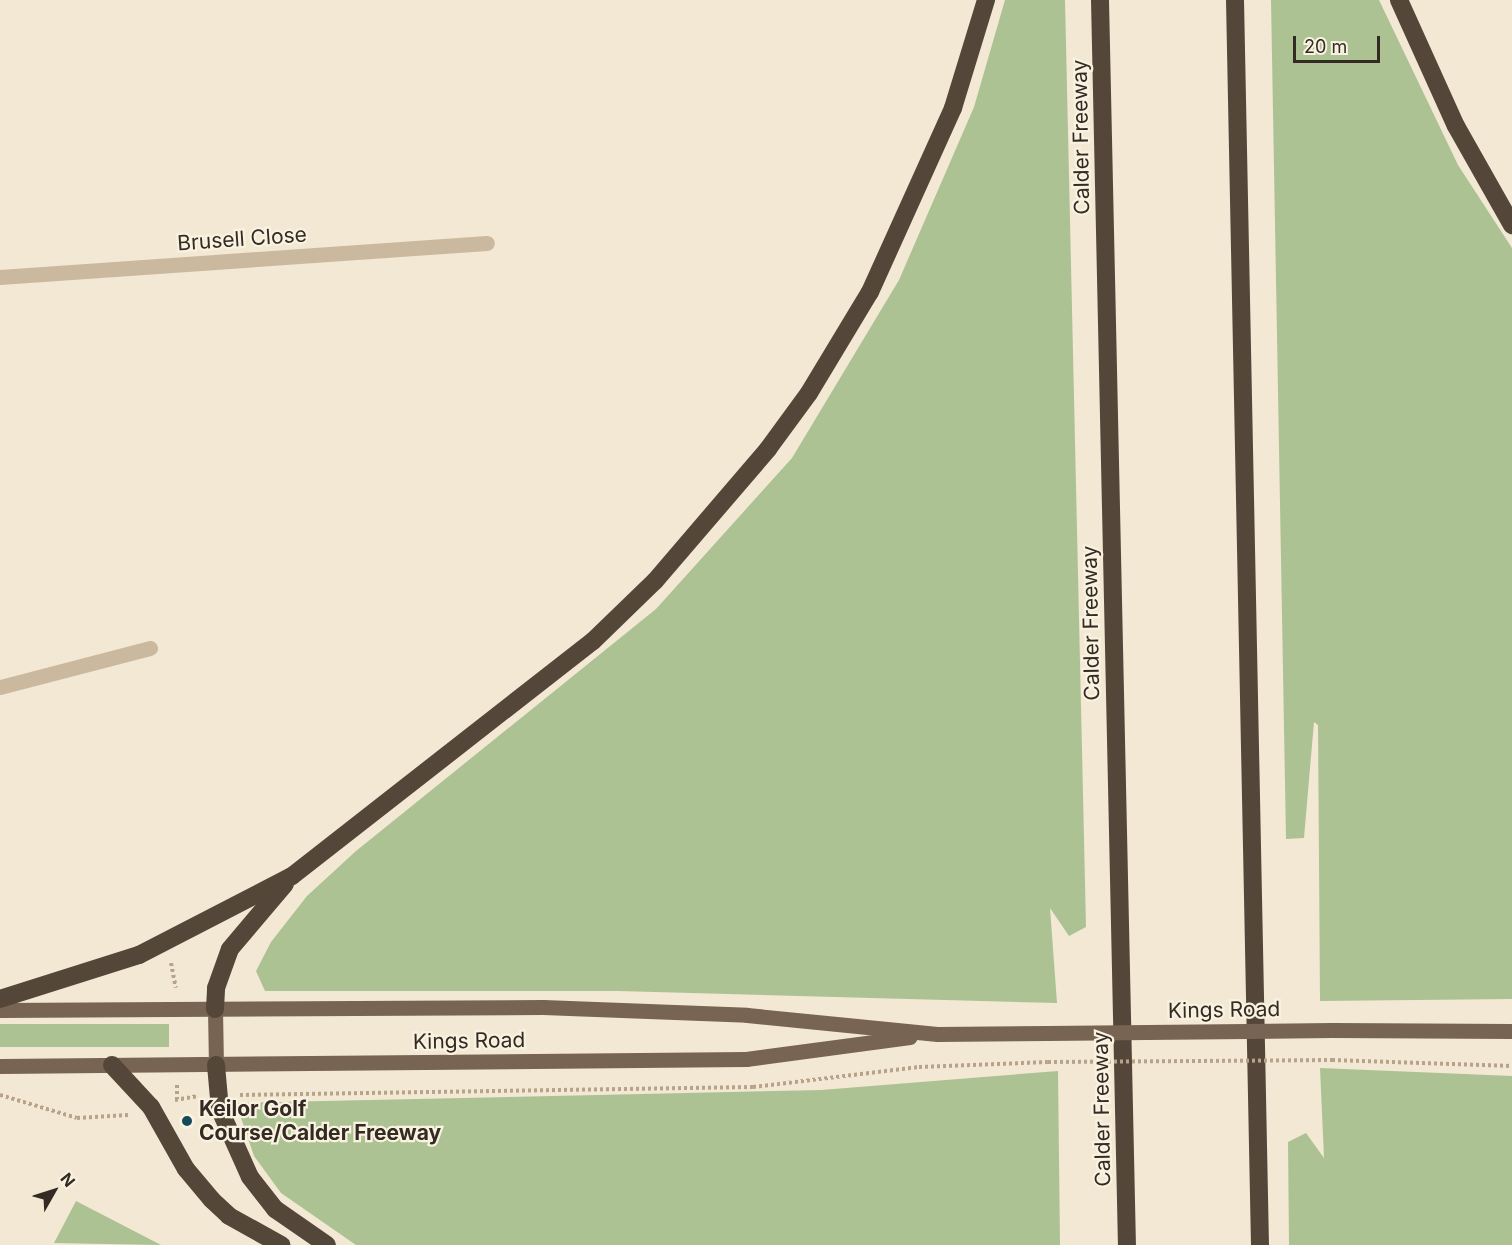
<!DOCTYPE html>
<html>
<head>
<meta charset="utf-8">
<style>
	body { margin:0 }
	#map { position:relative; width:1512px; height:1245px; overflow:hidden; background:#f2e8d4; font-family:Inter,sans-serif }
	div>[style] { position:absolute }
	.green>* { inset:0; background:#acc293; transform-origin:0 0 }
	.path>* { height:4px; margin-top:-2px; transform-origin:0; background:repeating-linear-gradient(90deg,#b6a389 0 3px,transparent 0 6px) }
	.street>* { height:15px; margin:-7.5px; padding:0 7.5px; transform-origin:7.5px; border-radius:7.5px; background:#cbb99f }
	.primary>* { height:15px; margin:-7.5px; padding:0 7.5px; transform-origin:7.5px; border-radius:7.5px; background:#776453 }
	.highway>* { height:18px; margin:-9px; padding:0 9px; transform-origin:9px; border-radius:9px; background:#55463a }
	.path-bridge>* { height:4px; margin-top:-2px; transform-origin:0; background:repeating-linear-gradient(90deg,#b6a389 0 3px,transparent 0 6px) }
	.primary-bridge>* { height:15px; margin:-7.5px; padding:0 7.5px; transform-origin:7.5px; border-radius:7.5px; background:#776453 }
	.dots>* { width:16px; height:16px; translate:-50% -50%; box-sizing:border-box; border:3px solid #faf2e0; border-radius:50% }
	span { translate:-50% -50%; white-space:nowrap; text-align:center; line-height:1.15; -webkit-text-stroke:4.5px #faf2e0; paint-order:stroke }
	.street-label { font-size:21px; color:#332b23 }
	.poi-label { font-size:21px; color:#332b23; font-weight:700 }
	.left { translate:0 -50%; text-align:left }
	.north { position:absolute; left:24px; top:1161px; width:60px; height:60px; -webkit-text-stroke:4px #faf2e0; paint-order:stroke; rotate:51deg; font-size:16px; font-weight:700; line-height:24px; text-align:center; color:#332b23 }
	.north::after { content:''; display:block; margin:auto; width:21px; height:27px; background:#332b23; clip-path:polygon(50% 0,100% 100%,50% 72%,0 100%) }
	.scale { position:absolute; left:1293px; top:36px; width:87px; height:27px; box-sizing:border-box; border:3px solid #332b23; border-top:0; padding-left:8px; font-size:18px; line-height:21px; white-space:nowrap; color:#332b23; -webkit-text-stroke:4px #faf2e0; paint-order:stroke }
</style>
</head>
<body>
<div id="map">
	<div class="green">
		<i style="clip-path:polygon(1005px 0,1065px 0,1086px 927px,1069px 936px,1050px 908px,1057px 1003px,618px 991px,265px 991px,256px 971px,271px 942px,307px 896px,356px 851px,656px 609px,792px 458px,899px 280px,974px 107px)"></i>
		<i style="clip-path:polygon(1271px 0,1379px 0,1458px 165px,1512px 248px,1512px 999px,1320px 1001px,1318px 725px,1314px 722px,1304px 838px,1286px 839px)"></i>
		<i style="left:169px;top:1024px;width:23px;height:169px;rotate:90deg"></i>
		<i style="clip-path:polygon(1320px 1068px,1512px 1076px,1512px 1245px,1289px 1245px,1288px 1142px,1306px 1133px,1324px 1158px)"></i>
		<i style="clip-path:polygon(1058px 1071px,1060px 1245px,356px 1245px,281px 1193px,254px 1156px,236px 1103px,821px 1090px)"></i>
		<i style="clip-path:polygon(76px 1201px,161px 1245px,54px 1243px)"></i>
	</div>
	<div class="path">
		<i style="left:171px;top:963px;width:25px;rotate:79deg"></i>
		<i style="left:1332px;top:1060px;width:180px;rotate:1.9deg"></i>
		<i style="left:177px;top:1085px;width:14px;rotate:90deg"></i>
		<i style="left:0;top:1095px;width:80px;rotate:16.6deg"></i>
		<i style="left:77px;top:1118px;width:51px;rotate:-3.4deg"></i>
		<i style="left:240px;top:1095px;width:513px;rotate:-0.89deg"></i>
		<i style="left:753px;top:1087px;width:167px;rotate:-6.9deg"></i>
		<i style="left:919px;top:1067px;width:129px;rotate:-2.2deg"></i>
		<i style="left:175px;top:1100px;width:22px;rotate:-10deg"></i>
	</div>
	<div class="street">
		<i style="left:0;top:277px;width:488px;rotate:-4deg"></i>
		<i style="left:0;top:687px;width:155px;rotate:-14.6deg"></i>
	</div>
	<div class="primary">
		<i style="left:215px;top:1009px;width:56px;rotate:89deg"></i>
		<i style="left:0;top:1010px;width:543px;rotate:-0.32deg"></i>
		<i style="left:543px;top:1007px;width:204px;rotate:2.2deg"></i>
		<i style="left:747px;top:1015px;width:191px;rotate:5.7deg"></i>
		<i style="left:937px;top:1034px;width:110px;rotate:-0.5deg"></i>
		<i style="left:1332px;top:1030px;width:180px;rotate:0.3deg"></i>
		<i style="left:0;top:1066px;width:746px;rotate:-0.54deg"></i>
		<i style="left:746px;top:1059px;width:165px;rotate:-7.6deg"></i>
	</div>
	<div class="highway">
		<i style="left:1100px;top:0;width:1245px;rotate:88.76deg"></i>
		<i style="left:1235px;top:0;width:1245px;rotate:88.85deg"></i>
		<i style="left:1399px;top:0;width:138px;rotate:65.7deg"></i>
		<i style="left:1456px;top:126px;width:114px;rotate:60.5deg"></i>
		<i style="left:0;top:999px;width:146px;rotate:-17.6deg"></i>
		<i style="left:139px;top:955px;width:172px;rotate:-27.3deg"></i>
		<i style="left:292px;top:876px;width:382px;rotate:-38deg"></i>
		<i style="left:593px;top:641px;width:86px;rotate:-44.1deg"></i>
		<i style="left:655px;top:581px;width:174px;rotate:-49.4deg"></i>
		<i style="left:768px;top:449px;width:69px;rotate:-53.8deg"></i>
		<i style="left:809px;top:393px;width:118px;rotate:-58.9deg"></i>
		<i style="left:870px;top:292px;width:202px;rotate:-65.7deg"></i>
		<i style="left:953px;top:108px;width:113px;rotate:-73deg"></i>
		<i style="left:215px;top:1009px;width:21px;rotate:-87deg"></i>
		<i style="left:216px;top:988px;width:41px;rotate:-70.3deg"></i>
		<i style="left:230px;top:949px;width:85px;rotate:-49.8deg"></i>
		<i style="left:112px;top:1065px;width:57px;rotate:47.1deg"></i>
		<i style="left:151px;top:1107px;width:71px;rotate:60.6deg"></i>
		<i style="left:186px;top:1169px;width:40px;rotate:50deg"></i>
		<i style="left:212px;top:1200px;width:23px;rotate:43deg"></i>
		<i style="left:229px;top:1216px;width:60px;rotate:29.1deg"></i>
		<i style="left:216px;top:1065px;width:45px;rotate:84.9deg"></i>
		<i style="left:220px;top:1110px;width:73px;rotate:65.9deg"></i>
		<i style="left:250px;top:1177px;width:41px;rotate:52deg"></i>
		<i style="left:275px;top:1209px;width:63px;rotate:34.7deg"></i>
	</div>
	<div class="path-bridge">
		<i style="left:1048px;top:1062px;width:284px;rotate:-0.4deg"></i>
	</div>
	<div class="primary-bridge">
		<i style="left:1047px;top:1033px;width:285px;rotate:-0.6deg"></i>
	</div>
	<div class="dots">
		<i style="left:187px;top:1121px;background:#164a58"></i>
	</div>
	<div class="street-label">
		<span style="left:1081px;top:137px;rotate:-91deg">Calder Freeway</span>
		<span style="left:242px;top:239px;rotate:-4deg">Brusell Close</span>
		<span style="left:1091px;top:623px;rotate:-91deg">Calder Freeway</span>
		<span style="left:1224px;top:1010px;rotate:-1deg">Kings Road</span>
		<span style="left:469px;top:1041px;rotate:-1deg">Kings Road</span>
		<span style="left:1102px;top:1109px;rotate:-91deg">Calder Freeway</span>
	</div>
	<div class="poi-label">
		<span class="left" style="left:199px;top:1121px">Keilor Golf<br>Course/Calder Freeway</span>
	</div>
	<div class="north">N</div>
	<div class="scale">20 m</div>
</div>
</body>
</html>
